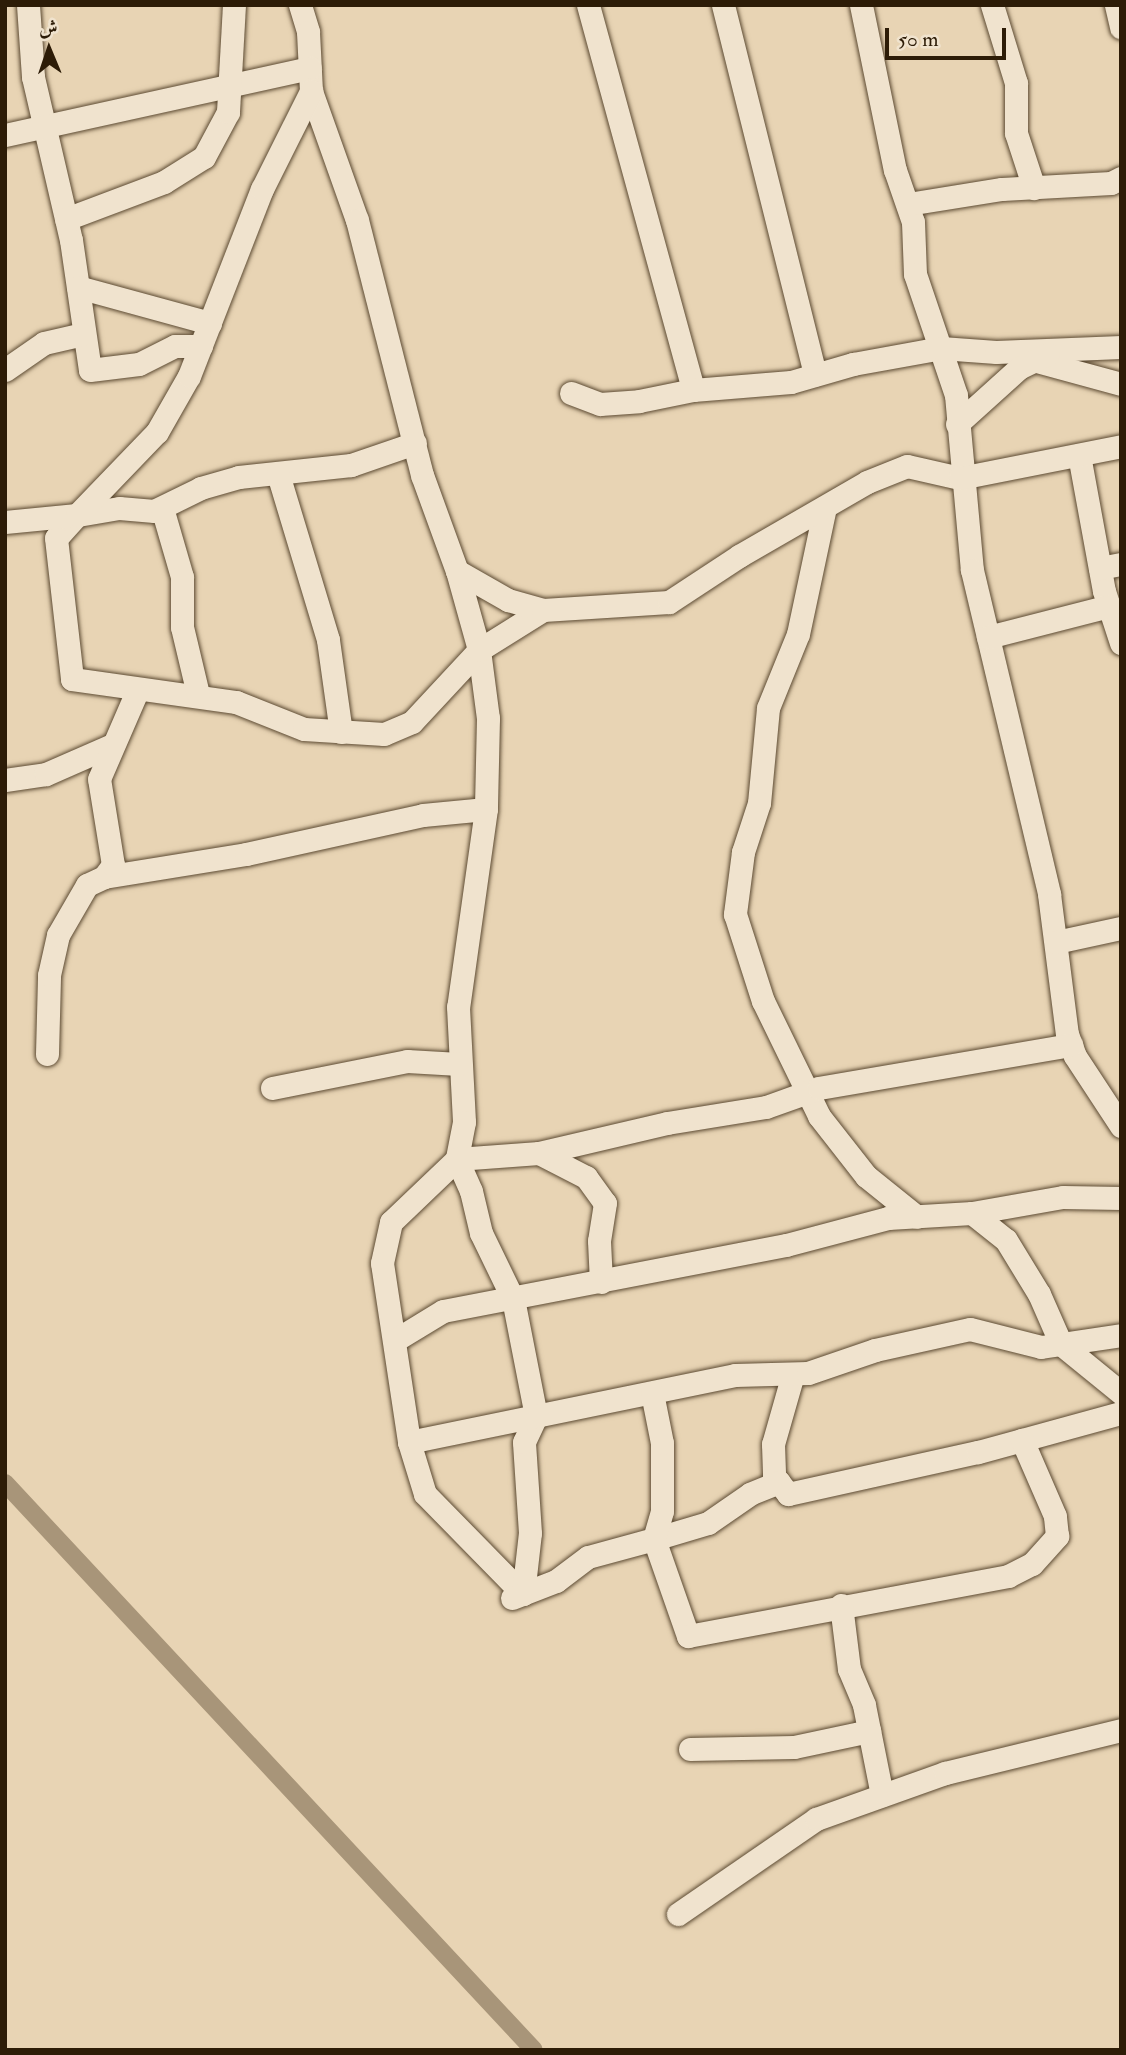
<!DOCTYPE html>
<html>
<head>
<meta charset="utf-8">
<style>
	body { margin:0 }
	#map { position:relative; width:1126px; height:2055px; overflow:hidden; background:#e8d4b4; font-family:"IM FELL Double Pica",Amiri,serif }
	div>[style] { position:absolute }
	.canal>* { height:18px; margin:-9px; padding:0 9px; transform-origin:9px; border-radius:9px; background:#a89579 }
	.roads { filter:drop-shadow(0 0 2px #5c4a32) drop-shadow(0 0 2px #5c4a32) }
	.minor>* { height:23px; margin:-11.5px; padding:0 11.5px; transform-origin:11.5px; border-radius:11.5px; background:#f0e3ce }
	span { translate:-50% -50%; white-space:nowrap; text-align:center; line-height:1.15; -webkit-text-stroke:6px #f0e3ce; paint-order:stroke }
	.frame { position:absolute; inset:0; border:7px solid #2d1c07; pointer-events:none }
	.north { position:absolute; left:14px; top:14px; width:70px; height:70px; -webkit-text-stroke:5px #f0e3ce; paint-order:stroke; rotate:358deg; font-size:19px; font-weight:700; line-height:28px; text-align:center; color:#2d1c07 }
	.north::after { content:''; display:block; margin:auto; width:24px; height:32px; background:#2d1c07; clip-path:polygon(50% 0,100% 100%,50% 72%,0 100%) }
	.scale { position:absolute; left:885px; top:28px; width:121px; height:32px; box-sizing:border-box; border:4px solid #2d1c07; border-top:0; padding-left:9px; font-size:21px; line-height:24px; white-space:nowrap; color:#2d1c07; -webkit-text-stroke:5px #f0e3ce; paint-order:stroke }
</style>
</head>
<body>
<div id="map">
	<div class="canal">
		<i style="left:5px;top:1483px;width:775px;rotate:46.99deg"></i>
	</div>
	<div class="roads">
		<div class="minor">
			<i style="left:28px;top:5px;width:72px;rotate:86deg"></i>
			<i style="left:33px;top:77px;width:167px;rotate:76.9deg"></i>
			<i style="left:71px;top:240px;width:131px;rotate:81.7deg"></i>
			<i style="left:90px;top:370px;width:49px;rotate:-7deg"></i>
			<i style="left:139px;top:364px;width:40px;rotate:-26.6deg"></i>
			<i style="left:175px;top:346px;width:26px"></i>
			<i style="left:300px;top:5px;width:28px;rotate:73deg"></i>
			<i style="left:308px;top:32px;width:59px;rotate:87.1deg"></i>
			<i style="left:311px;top:91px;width:137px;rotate:70.4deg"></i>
			<i style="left:357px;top:220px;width:263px;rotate:75.7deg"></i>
			<i style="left:422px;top:475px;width:102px;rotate:70deg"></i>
			<i style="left:457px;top:571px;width:82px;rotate:74.4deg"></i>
			<i style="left:479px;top:650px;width:69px;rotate:82.5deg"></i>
			<i style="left:488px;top:718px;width:91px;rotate:91.3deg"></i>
			<i style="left:486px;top:809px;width:200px;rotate:98deg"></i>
			<i style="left:458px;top:1007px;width:115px;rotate:87deg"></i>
			<i style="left:464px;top:1122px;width:38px;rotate:101deg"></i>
			<i style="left:457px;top:1159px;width:91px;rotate:136.3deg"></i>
			<i style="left:391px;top:1222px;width:42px;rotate:102.4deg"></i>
			<i style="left:382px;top:1263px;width:181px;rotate:81.4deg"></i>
			<i style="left:409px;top:1442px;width:54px;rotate:72.9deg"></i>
			<i style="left:425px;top:1494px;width:140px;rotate:45.6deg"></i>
			<i style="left:523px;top:1594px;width:61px;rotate:-83.5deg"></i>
			<i style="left:530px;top:1533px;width:91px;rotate:-93.8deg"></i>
			<i style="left:524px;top:1442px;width:29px;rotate:-65deg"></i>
			<i style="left:536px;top:1416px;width:119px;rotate:-101.1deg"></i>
			<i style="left:513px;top:1299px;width:73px;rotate:-115.9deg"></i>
			<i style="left:481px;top:1233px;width:43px;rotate:-103.4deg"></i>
			<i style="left:471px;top:1191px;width:35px;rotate:-114deg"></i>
			<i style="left:588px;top:5px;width:399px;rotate:74.7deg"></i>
			<i style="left:723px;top:5px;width:381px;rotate:76deg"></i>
			<i style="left:861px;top:5px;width:168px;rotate:78.4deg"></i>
			<i style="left:895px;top:170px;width:55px;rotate:70.9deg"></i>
			<i style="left:913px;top:222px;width:52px;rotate:87.8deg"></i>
			<i style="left:915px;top:274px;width:128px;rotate:71.3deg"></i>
			<i style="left:956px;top:395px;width:176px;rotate:84.8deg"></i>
			<i style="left:972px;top:570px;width:333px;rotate:76.6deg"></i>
			<i style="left:1049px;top:894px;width:141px;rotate:82.7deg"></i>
			<i style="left:1067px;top:1034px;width:23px;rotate:70deg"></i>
			<i style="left:1075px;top:1056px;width:84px;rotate:56.7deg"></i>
			<i style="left:992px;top:5px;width:82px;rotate:72.9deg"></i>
			<i style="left:1016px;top:83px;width:50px;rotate:90deg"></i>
			<i style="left:1016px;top:133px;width:58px;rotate:71.9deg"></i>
			<i style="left:1116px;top:5px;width:23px;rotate:77deg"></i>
			<i style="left:5px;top:135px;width:312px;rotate:-12.4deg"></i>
			<i style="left:908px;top:204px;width:95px;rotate:-9.1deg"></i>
			<i style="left:1002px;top:189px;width:109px;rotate:-3.2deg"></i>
			<i style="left:1111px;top:183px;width:11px;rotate:-27deg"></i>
			<i style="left:66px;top:219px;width:105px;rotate:-20.7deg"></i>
			<i style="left:164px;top:182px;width:47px;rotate:-32deg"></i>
			<i style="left:204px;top:157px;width:51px;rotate:-61.9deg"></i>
			<i style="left:228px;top:112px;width:107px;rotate:-86.8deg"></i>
			<i style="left:78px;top:287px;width:137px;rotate:15.3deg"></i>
			<i style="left:1029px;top:359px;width:95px;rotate:15.2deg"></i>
			<i style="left:5px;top:370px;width:47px;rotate:-34.7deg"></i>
			<i style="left:44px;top:343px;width:39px;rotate:-13deg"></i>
			<i style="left:571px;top:393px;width:31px;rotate:21deg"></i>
			<i style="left:600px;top:404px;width:39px;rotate:-4deg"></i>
			<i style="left:639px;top:401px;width:55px;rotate:-11.5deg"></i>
			<i style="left:693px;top:390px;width:98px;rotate:-4.7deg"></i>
			<i style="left:791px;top:382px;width:65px;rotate:-16.2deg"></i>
			<i style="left:853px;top:364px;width:89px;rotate:-10.3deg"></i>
			<i style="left:941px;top:348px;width:55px;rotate:4.2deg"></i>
			<i style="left:996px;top:352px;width:125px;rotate:-2.3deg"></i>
			<i style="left:957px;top:424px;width:84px;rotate:-42.1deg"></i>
			<i style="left:1019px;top:368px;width:32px;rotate:-26deg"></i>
			<i style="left:415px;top:443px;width:68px;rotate:161deg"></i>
			<i style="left:351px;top:465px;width:113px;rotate:173.9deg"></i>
			<i style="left:239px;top:477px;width:40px;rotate:164deg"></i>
			<i style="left:201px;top:488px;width:52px;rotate:153.9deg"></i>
			<i style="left:154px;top:511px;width:35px;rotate:-175deg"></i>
			<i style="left:119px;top:508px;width:43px;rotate:170.5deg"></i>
			<i style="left:77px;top:515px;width:31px;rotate:132deg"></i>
			<i style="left:56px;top:538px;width:142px;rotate:83.5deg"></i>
			<i style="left:72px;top:679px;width:166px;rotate:8deg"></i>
			<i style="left:236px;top:702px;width:73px;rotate:21.7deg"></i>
			<i style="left:304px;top:729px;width:80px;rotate:3.6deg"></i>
			<i style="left:384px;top:734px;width:30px;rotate:-23deg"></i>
			<i style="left:412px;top:722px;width:98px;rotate:-47.1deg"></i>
			<i style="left:479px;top:650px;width:75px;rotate:-32deg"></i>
			<i style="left:1079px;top:455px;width:138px;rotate:79.6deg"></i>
			<i style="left:1104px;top:591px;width:55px;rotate:71.9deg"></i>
			<i style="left:278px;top:474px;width:173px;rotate:73.2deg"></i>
			<i style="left:328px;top:640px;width:93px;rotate:82deg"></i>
			<i style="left:825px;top:507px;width:130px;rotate:102deg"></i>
			<i style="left:798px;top:634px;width:80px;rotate:112.1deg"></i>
			<i style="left:768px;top:708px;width:95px;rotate:95.4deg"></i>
			<i style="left:759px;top:803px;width:52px;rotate:108.1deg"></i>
			<i style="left:743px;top:852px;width:63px;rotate:97.4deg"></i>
			<i style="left:735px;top:914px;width:91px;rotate:72.2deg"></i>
			<i style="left:763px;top:1001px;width:128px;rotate:64deg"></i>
			<i style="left:819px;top:1116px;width:76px;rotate:51.9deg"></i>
			<i style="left:866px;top:1176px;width:65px;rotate:38.8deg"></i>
			<i style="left:162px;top:508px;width:72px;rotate:73.8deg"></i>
			<i style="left:182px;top:577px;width:50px;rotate:90deg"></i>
			<i style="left:182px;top:627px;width:69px;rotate:76.6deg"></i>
			<i style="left:5px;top:522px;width:72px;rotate:-5.6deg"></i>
			<i style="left:77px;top:515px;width:115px;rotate:-46.1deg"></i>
			<i style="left:157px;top:432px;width:64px;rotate:-60.3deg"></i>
			<i style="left:189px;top:376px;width:201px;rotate:-68.7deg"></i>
			<i style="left:262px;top:189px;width:110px;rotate:-63.4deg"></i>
			<i style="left:1100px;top:568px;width:21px;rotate:-11deg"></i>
			<i style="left:457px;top:571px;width:59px;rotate:29.6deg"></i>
			<i style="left:508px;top:600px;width:36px;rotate:16deg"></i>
			<i style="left:543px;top:610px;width:126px;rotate:-3.6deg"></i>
			<i style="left:669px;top:602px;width:84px;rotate:-33.3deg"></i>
			<i style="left:739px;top:556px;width:148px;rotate:-30deg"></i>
			<i style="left:867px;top:482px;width:43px;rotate:-21.8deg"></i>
			<i style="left:907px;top:466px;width:54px;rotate:12.8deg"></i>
			<i style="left:960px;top:478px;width:164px;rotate:-11.2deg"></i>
			<i style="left:988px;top:637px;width:125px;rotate:-14.4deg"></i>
			<i style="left:5px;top:780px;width:41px;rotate:-8.3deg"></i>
			<i style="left:46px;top:774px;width:72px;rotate:-23.7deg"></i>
			<i style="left:104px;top:877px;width:144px;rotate:-9.2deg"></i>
			<i style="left:246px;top:854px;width:181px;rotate:-12.4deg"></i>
			<i style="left:423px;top:815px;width:63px;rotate:-5.4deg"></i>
			<i style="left:1056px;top:942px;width:66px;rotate:-12.2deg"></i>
			<i style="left:47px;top:1054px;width:79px;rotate:-88.5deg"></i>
			<i style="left:49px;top:975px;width:41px;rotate:-77.3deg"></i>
			<i style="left:58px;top:935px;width:58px;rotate:-59.9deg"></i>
			<i style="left:87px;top:885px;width:19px;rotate:-25deg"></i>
			<i style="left:104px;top:877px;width:15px;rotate:-53deg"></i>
			<i style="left:113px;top:865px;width:87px;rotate:-99.2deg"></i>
			<i style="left:99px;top:779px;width:98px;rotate:-66.6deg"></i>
			<i style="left:272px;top:1088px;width:138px;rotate:-11.3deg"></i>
			<i style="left:407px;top:1061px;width:52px;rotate:3.3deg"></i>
			<i style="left:539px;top:1153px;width:53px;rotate:27.1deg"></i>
			<i style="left:586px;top:1177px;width:32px;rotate:54deg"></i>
			<i style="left:605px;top:1203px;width:38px;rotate:99deg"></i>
			<i style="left:599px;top:1241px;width:41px;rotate:87.2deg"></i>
			<i style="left:457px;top:1159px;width:82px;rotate:-4.2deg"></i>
			<i style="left:539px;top:1153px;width:131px;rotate:-13.2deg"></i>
			<i style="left:667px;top:1123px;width:100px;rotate:-9.2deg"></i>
			<i style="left:766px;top:1107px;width:56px;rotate:-19.7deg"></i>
			<i style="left:819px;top:1088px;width:256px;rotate:-9.7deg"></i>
			<i style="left:972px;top:1213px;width:43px;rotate:38.5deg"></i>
			<i style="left:1006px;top:1240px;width:63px;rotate:58.6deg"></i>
			<i style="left:1039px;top:1294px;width:55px;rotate:66.3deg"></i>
			<i style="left:1061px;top:1344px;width:77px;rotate:39.2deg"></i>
			<i style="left:397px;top:1339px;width:54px;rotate:-31.3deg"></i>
			<i style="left:443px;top:1311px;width:349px;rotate:-10.9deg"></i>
			<i style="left:786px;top:1245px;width:106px;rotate:-14.8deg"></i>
			<i style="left:888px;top:1218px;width:84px;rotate:-3.4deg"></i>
			<i style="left:972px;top:1213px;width:92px;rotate:-10deg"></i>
			<i style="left:1063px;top:1197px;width:58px;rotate:1deg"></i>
			<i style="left:793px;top:1374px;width:73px;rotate:105.9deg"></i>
			<i style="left:773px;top:1444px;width:32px;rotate:88deg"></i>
			<i style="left:774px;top:1476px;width:23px;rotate:52deg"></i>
			<i style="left:788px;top:1494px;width:195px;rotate:-12.5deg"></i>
			<i style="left:978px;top:1452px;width:148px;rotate:-15.3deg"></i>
			<i style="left:409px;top:1442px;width:333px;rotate:-11.6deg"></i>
			<i style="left:735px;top:1375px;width:73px;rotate:-1.6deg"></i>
			<i style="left:808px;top:1373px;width:71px;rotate:-18.9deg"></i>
			<i style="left:875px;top:1350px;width:97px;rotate:-12.5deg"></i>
			<i style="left:970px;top:1329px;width:73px;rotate:14.2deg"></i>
			<i style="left:1041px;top:1347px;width:81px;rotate:-8.5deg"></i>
			<i style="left:779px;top:1482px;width:31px;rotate:158deg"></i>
			<i style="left:750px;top:1494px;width:51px;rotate:145.4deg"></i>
			<i style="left:708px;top:1523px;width:56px;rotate:163.5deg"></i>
			<i style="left:654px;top:1539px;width:103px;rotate:70.7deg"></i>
			<i style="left:688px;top:1636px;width:326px;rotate:-10.6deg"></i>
			<i style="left:1008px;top:1576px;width:27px;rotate:-27deg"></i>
			<i style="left:1032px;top:1564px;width:38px;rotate:-48deg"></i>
			<i style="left:1057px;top:1536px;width:20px;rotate:-96deg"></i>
			<i style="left:1055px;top:1516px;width:83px;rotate:-113.5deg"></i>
			<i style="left:512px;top:1598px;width:47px;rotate:-21.1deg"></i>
			<i style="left:556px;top:1581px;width:40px;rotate:-37deg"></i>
			<i style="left:588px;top:1557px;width:68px;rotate:-15.3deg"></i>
			<i style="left:654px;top:1539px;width:29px;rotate:-74deg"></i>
			<i style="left:662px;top:1511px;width:68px;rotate:-90deg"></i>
			<i style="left:662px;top:1443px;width:51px;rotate:-101.3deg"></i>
			<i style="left:841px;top:1605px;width:64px;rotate:82.9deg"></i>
			<i style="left:849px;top:1669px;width:39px;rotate:67deg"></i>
			<i style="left:864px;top:1705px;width:92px;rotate:78.7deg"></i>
			<i style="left:690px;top:1749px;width:104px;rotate:-1.1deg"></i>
			<i style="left:794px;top:1747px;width:77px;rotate:-12deg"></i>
			<i style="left:678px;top:1914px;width:168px;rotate:-34.5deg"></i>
			<i style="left:816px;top:1819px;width:137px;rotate:-19.6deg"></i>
			<i style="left:945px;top:1773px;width:181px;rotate:-13.7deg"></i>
		</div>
	</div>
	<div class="frame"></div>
	<div class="north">ش</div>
	<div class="scale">50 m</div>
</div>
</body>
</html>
